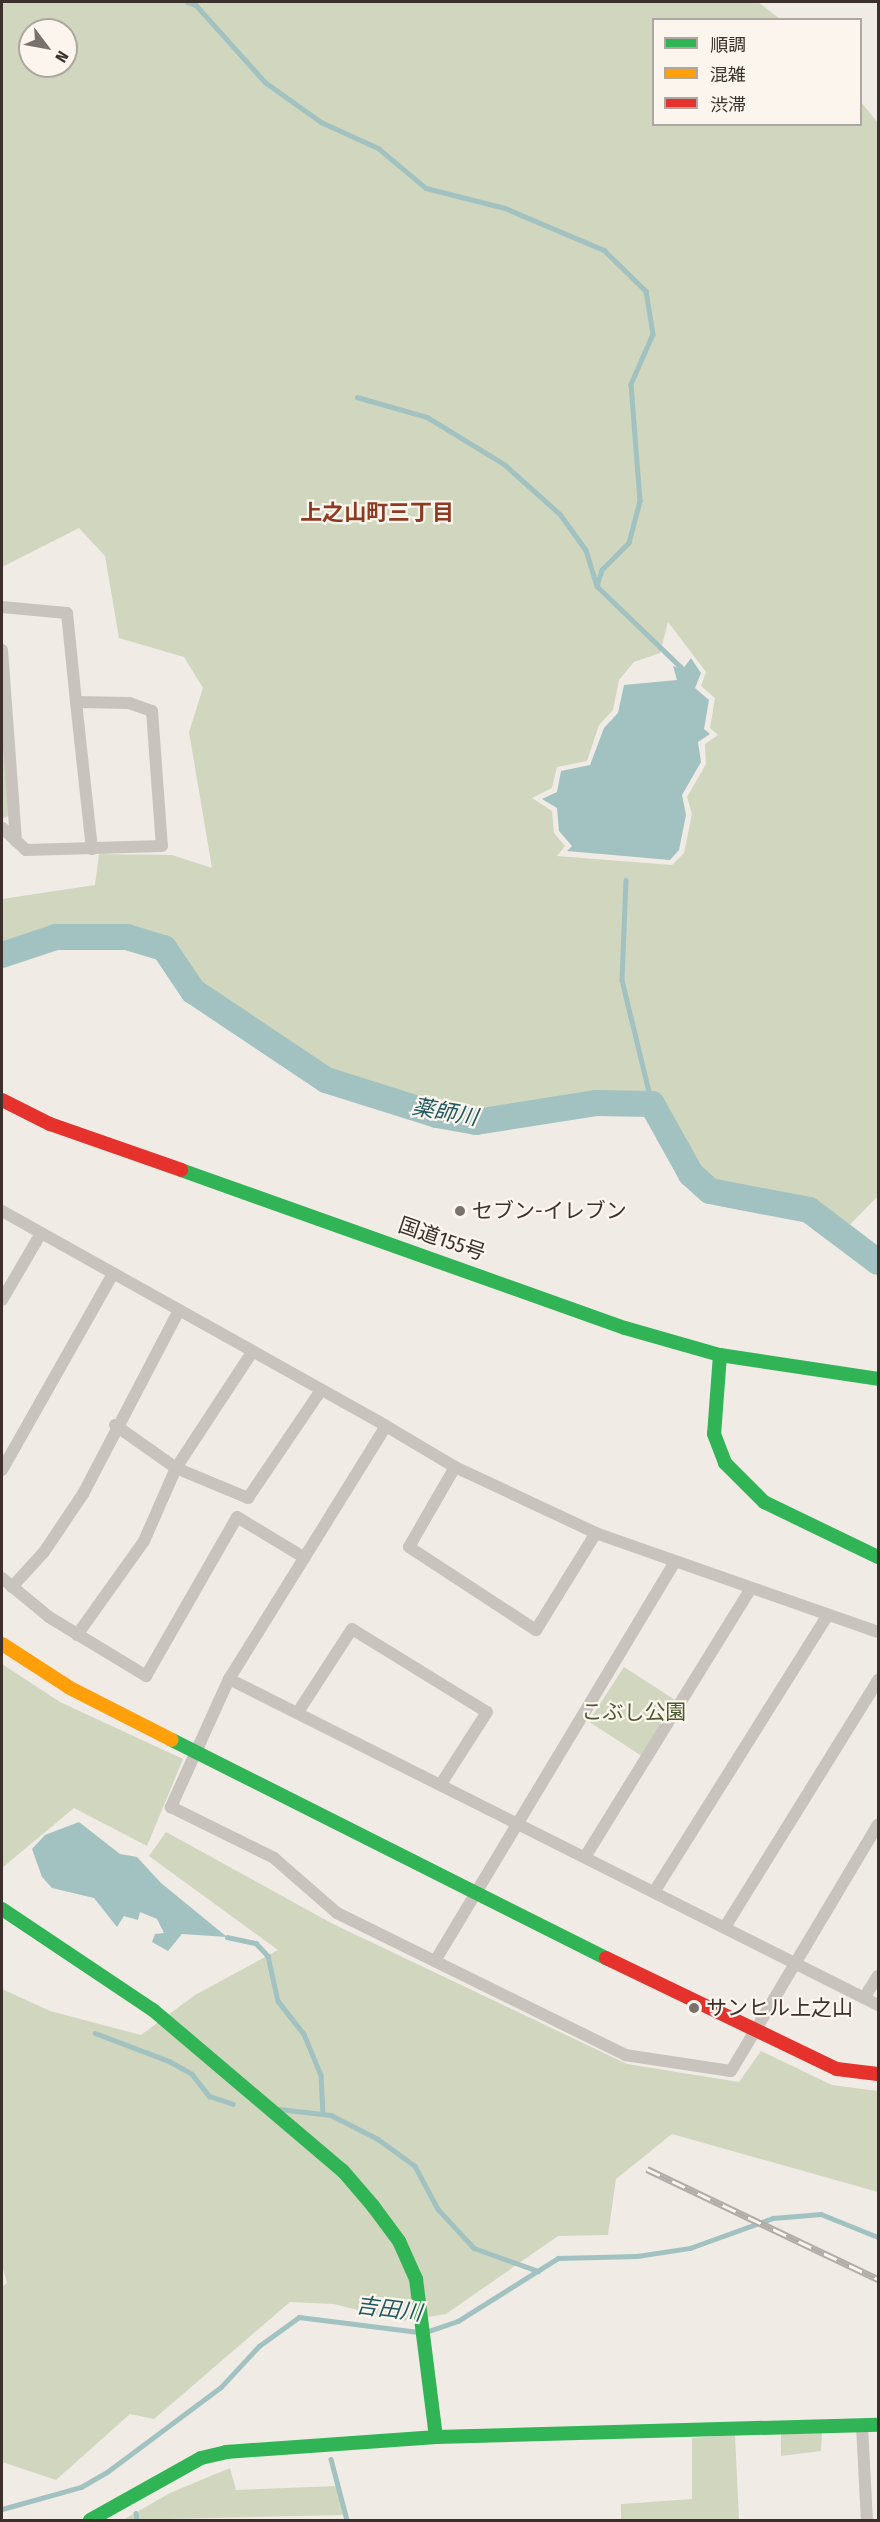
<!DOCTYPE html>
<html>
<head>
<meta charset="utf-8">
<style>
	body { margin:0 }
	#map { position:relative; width:880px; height:2522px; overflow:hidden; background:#f0ebe5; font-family:"Fira Sans Condensed","Noto Sans JP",sans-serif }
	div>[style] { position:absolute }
	.green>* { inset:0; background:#d1d6bf; transform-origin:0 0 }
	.water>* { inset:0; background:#a1c2c1 }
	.stream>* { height:4.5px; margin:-2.25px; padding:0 2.25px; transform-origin:2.25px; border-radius:2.25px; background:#a1c2c1 }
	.river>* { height:26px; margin:-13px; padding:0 13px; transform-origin:13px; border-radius:13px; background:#a1c2c1 }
	.street>* { height:12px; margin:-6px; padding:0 6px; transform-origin:6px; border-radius:6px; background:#c9c3be }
	.fast>* { height:14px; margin:-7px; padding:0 7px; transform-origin:7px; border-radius:7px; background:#30b455 }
	.slow>* { height:14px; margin:-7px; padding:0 7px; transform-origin:7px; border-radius:7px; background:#ff9f0a }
	.jam>* { height:14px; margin:-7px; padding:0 7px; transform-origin:7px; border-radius:7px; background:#e5322d }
	.rail>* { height:7px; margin-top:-3.5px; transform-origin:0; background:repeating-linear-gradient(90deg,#fbf5ee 0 14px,#b1aca8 0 28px); box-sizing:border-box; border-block:2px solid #b1aca8 }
	.dots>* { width:16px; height:16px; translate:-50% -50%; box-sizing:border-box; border:3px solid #fbf5ee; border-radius:50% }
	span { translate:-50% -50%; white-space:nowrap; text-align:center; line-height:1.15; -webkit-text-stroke:4.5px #fbf5ee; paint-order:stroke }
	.poi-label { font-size:21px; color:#3b302b }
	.left { translate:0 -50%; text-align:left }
	.street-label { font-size:21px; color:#3b302b }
	.park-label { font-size:21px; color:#4a5a2e }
	.neighbourhood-label { font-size:22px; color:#8c3b22; font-weight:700 }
	.water-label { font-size:22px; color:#1f5a5e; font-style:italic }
	.frame { position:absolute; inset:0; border:3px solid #3b302b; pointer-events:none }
	.legend { position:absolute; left:652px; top:18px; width:210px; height:108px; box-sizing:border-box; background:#fbf5ee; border:2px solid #aea6a0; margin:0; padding:8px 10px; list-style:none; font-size:18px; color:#3b302b }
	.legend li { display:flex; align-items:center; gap:12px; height:30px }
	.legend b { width:30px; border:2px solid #aea6a0 }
	.north { position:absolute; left:18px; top:18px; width:60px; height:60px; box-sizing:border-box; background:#fbf5ee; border:2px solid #aea6a0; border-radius:50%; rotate:122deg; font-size:16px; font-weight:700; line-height:24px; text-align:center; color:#3b302b }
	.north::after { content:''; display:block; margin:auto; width:21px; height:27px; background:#7a716c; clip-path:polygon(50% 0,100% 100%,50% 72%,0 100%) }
</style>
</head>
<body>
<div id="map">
	<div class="green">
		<i style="clip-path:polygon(evenodd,2px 2px,758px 2px,780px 19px,654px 20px,654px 124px,860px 124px,861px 102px,878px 123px,878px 1196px,832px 1243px,808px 1222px,720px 1206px,656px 1100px,600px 1093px,487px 1114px,444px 1110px,333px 1074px,302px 1056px,198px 989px,169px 943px,124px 930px,37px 935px,2px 948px,2px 899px,95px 885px,99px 854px,172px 855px,212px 868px,189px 732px,203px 688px,184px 657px,119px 638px,105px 556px,79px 528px,2px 567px,2px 2px,30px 30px,66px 30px,66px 66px,30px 66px,30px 30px,2px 2px,668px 622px,706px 672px,701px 686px,715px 698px,710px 728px,718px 735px,705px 744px,706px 764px,687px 797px,692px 814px,684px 853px,672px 865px,557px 856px,565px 846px,554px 833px,552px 811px,532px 798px,552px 788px,557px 767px,587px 761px,599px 725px,613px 710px,619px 680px,634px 662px,660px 653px,668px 622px)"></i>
		<i style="clip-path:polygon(2px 723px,11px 815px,2px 819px)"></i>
		<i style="clip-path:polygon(2px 1664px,60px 1702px,183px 1759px,147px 1846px,74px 1808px,2px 1868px)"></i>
		<i style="left:624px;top:1667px;width:64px;height:65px;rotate:33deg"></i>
		<i style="clip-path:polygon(166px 1832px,333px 1924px,627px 2064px,739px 2082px,761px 2051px,832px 2085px,878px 2091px,878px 2192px,672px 2134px,616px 2179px,608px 2235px,558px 2236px,446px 2314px,402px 2321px,334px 2304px,290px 2302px,154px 2419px,130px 2414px,56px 2480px,2px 2462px,2px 2287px,7px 2283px,2px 2265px,2px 1989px,50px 2011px,141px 2035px,195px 1995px,278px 1950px,149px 1856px)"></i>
		<i style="clip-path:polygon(822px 2433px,821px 2451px,781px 2456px,781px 2434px)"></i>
		<i style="clip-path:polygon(735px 2435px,739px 2520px,621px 2520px,621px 2504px,692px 2499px,692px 2438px)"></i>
		<i style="clip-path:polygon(230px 2468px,236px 2490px,338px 2486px,345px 2515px,123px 2520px,170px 2493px)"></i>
	</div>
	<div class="water">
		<i style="clip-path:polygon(691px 658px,701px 673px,695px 688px,709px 700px,704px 729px,710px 734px,698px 742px,701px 762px,682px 795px,686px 815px,679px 850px,670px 860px,567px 851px,572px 846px,559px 831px,557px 808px,542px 799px,557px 792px,561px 771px,590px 765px,604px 728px,618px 713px,624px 685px,677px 680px,673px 666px,683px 669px)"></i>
		<i style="clip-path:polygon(79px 1822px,120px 1854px,137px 1857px,161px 1883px,227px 1937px,182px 1934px,168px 1951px,152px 1942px,155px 1934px,164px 1933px,157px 1919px,140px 1912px,138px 1920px,124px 1916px,117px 1927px,94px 1898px,52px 1888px,42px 1877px,32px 1849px,45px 1835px)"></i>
	</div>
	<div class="stream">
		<i style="left:187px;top:2px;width:9px;rotate:18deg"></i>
		<i style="left:196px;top:5px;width:103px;rotate:48.1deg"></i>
		<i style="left:265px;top:82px;width:69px;rotate:35.5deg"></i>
		<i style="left:321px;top:122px;width:63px;rotate:24.5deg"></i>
		<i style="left:378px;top:148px;width:62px;rotate:39.8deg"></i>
		<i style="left:426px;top:188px;width:81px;rotate:14.2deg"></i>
		<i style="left:505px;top:208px;width:108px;rotate:23deg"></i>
		<i style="left:604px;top:250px;width:59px;rotate:44.3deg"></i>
		<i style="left:646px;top:291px;width:44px;rotate:80.8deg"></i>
		<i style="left:653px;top:334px;width:55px;rotate:113.7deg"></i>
		<i style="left:631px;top:384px;width:117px;rotate:85.6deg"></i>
		<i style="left:640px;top:501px;width:43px;rotate:104.7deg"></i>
		<i style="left:629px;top:543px;width:38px;rotate:135deg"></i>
		<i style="left:602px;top:570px;width:17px;rotate:107deg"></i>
		<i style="left:597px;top:586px;width:120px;rotate:44deg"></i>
		<i style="left:357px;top:397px;width:73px;rotate:15.9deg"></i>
		<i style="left:427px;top:417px;width:90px;rotate:31.4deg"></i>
		<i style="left:504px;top:464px;width:75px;rotate:41.8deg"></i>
		<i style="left:560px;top:514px;width:44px;rotate:54.2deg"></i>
		<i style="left:586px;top:550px;width:37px;rotate:73deg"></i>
		<i style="left:626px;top:880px;width:100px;rotate:92.3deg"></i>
		<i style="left:622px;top:980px;width:128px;rotate:76.4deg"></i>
		<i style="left:227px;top:1937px;width:30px;rotate:12deg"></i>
		<i style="left:256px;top:1943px;width:18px;rotate:47deg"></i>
		<i style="left:268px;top:1956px;width:46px;rotate:77.5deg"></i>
		<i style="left:278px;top:2001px;width:42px;rotate:51.8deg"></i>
		<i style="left:304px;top:2034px;width:44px;rotate:67.5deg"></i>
		<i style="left:321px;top:2075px;width:39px;rotate:87deg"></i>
		<i style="left:95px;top:2033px;width:79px;rotate:20.7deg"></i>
		<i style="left:169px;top:2061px;width:26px;rotate:29deg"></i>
		<i style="left:192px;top:2074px;width:28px;rotate:52deg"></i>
		<i style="left:209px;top:2096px;width:25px;rotate:18deg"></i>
		<i style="left:279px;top:2109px;width:52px;rotate:6.6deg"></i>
		<i style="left:331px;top:2115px;width:53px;rotate:27.1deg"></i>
		<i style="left:378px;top:2139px;width:46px;rotate:36.1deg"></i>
		<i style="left:415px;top:2166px;width:49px;rotate:61.9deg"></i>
		<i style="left:438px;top:2209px;width:53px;rotate:47.3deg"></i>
		<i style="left:474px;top:2248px;width:68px;rotate:19.8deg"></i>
		<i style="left:426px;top:2332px;width:34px;rotate:-19deg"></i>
		<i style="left:458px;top:2321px;width:118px;rotate:-32.2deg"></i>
		<i style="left:558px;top:2258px;width:79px;rotate:-1.5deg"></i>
		<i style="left:637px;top:2256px;width:54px;rotate:-8.6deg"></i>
		<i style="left:690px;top:2248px;width:88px;rotate:-19.9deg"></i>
		<i style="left:773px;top:2218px;width:48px;rotate:-4.8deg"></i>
		<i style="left:821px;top:2214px;width:61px;rotate:22deg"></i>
		<i style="left:331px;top:2459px;width:63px;rotate:75.3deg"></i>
		<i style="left:2px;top:2509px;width:82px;rotate:-15.6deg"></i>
		<i style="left:81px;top:2487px;width:30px;rotate:-30deg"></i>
		<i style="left:107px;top:2472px;width:142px;rotate:-36.7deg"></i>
		<i style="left:221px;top:2387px;width:56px;rotate:-47.2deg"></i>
		<i style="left:259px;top:2346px;width:49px;rotate:-35.9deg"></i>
		<i style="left:299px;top:2317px;width:120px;rotate:7.2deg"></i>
		<i style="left:136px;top:2513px;width:7px;rotate:82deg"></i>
	</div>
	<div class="river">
		<i style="left:2px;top:955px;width:57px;rotate:-18.4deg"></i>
		<i style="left:56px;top:937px;width:71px"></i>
		<i style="left:127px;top:937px;width:39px;rotate:17deg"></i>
		<i style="left:164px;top:948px;width:52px;rotate:56deg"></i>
		<i style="left:193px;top:991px;width:160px;rotate:33.8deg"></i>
		<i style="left:326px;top:1080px;width:116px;rotate:17.5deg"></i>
		<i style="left:437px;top:1115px;width:40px;rotate:10deg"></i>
		<i style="left:476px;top:1122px;width:121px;rotate:-9deg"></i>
		<i style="left:596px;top:1103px;width:56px;rotate:1deg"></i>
		<i style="left:652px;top:1104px;width:80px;rotate:60.9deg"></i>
		<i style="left:691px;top:1174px;width:25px;rotate:42deg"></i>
		<i style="left:710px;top:1191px;width:101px;rotate:10.9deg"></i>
		<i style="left:809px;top:1210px;width:86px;rotate:37deg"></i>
	</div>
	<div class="street">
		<i style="left:2px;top:607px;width:65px;rotate:5.3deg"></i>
		<i style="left:67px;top:613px;width:89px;rotate:84.2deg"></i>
		<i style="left:76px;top:702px;width:53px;rotate:1.1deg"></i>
		<i style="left:129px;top:703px;width:24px;rotate:19deg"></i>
		<i style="left:152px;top:711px;width:135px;rotate:85.8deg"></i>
		<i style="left:162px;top:846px;width:136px;rotate:178.3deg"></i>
		<i style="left:26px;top:850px;width:33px;rotate:-137deg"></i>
		<i style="left:2px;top:650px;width:192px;rotate:85.8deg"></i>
		<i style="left:76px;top:702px;width:148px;rotate:83.8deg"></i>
		<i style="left:2px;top:1211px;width:440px;rotate:29.2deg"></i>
		<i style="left:2px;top:1300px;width:75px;rotate:-59.7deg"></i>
		<i style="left:115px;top:1425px;width:75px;rotate:35.2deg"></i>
		<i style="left:176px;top:1468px;width:78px;rotate:22.6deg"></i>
		<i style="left:248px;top:1498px;width:127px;rotate:-55.9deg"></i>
		<i style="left:455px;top:1467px;width:92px;rotate:119.9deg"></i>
		<i style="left:409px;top:1547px;width:152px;rotate:33.2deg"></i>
		<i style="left:536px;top:1630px;width:114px;rotate:-58.3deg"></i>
		<i style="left:2px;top:1470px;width:222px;rotate:-60.5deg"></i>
		<i style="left:2px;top:1578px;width:61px;rotate:39.7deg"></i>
		<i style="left:49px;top:1617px;width:114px;rotate:31.3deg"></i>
		<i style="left:146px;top:1676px;width:183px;rotate:-60.2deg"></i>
		<i style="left:237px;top:1517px;width:79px;rotate:31.1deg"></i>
		<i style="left:12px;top:1587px;width:47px;rotate:-47.6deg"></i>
		<i style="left:44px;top:1552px;width:70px;rotate:-56.1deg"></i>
		<i style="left:83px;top:1494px;width:203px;rotate:-62.4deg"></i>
		<i style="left:878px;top:1632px;width:299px;rotate:-160.7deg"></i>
		<i style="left:596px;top:1533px;width:156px;rotate:-154.9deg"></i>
		<i style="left:455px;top:1467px;width:80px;rotate:-149.3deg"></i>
		<i style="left:386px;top:1426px;width:298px;rotate:121.8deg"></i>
		<i style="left:229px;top:1679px;width:141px;rotate:114.4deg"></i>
		<i style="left:171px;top:1807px;width:115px;rotate:26.3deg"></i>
		<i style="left:274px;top:1858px;width:84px;rotate:41.1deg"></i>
		<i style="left:337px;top:1913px;width:321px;rotate:26.2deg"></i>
		<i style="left:625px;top:2055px;width:107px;rotate:8.6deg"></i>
		<i style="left:731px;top:2071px;width:287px;rotate:-59.2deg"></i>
		<i style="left:77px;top:1635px;width:115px;rotate:-54.5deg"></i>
		<i style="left:144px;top:1541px;width:80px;rotate:-66.3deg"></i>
		<i style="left:176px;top:1468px;width:136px;rotate:-56.7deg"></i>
		<i style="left:229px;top:1679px;width:726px;rotate:26.67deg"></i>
		<i style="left:298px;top:1712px;width:99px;rotate:-57deg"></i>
		<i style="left:352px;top:1629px;width:158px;rotate:31.6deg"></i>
		<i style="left:487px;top:1712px;width:85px;rotate:122.6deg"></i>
		<i style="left:585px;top:1857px;width:316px;rotate:-58.3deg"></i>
		<i style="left:654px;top:1892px;width:327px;rotate:-57.9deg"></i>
		<i style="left:725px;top:1927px;width:291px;rotate:-58.2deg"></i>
		<i style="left:435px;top:1961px;width:466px;rotate:-59deg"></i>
		<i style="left:864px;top:1998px;width:26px;rotate:-58deg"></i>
		<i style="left:862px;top:2426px;width:94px;rotate:87deg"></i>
	</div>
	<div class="fast">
		<i style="left:181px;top:1170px;width:471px;rotate:19.6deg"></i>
		<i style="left:625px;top:1328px;width:99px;rotate:15.9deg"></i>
		<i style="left:720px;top:1355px;width:160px;rotate:8.6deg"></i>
		<i style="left:720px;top:1355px;width:79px;rotate:94.3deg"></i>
		<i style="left:714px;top:1434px;width:31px;rotate:69deg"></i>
		<i style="left:725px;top:1463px;width:55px;rotate:45deg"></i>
		<i style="left:764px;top:1502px;width:127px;rotate:25.8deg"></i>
		<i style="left:172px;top:1740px;width:486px;rotate:26.7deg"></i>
		<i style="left:2px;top:1909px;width:182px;rotate:33.8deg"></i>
		<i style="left:153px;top:2010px;width:249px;rotate:40.3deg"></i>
		<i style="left:343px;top:2171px;width:46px;rotate:49.4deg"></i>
		<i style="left:373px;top:2206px;width:44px;rotate:53.4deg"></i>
		<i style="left:399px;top:2241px;width:42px;rotate:65.9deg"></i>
		<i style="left:416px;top:2279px;width:159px;rotate:82.8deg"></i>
		<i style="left:90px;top:2520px;width:127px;rotate:-29.2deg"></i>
		<i style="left:201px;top:2458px;width:26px;rotate:-13deg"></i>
		<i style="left:226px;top:2452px;width:211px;rotate:-4.1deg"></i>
		<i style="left:436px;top:2437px;width:442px;rotate:-1.6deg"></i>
	</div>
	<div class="slow">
		<i style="left:2px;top:1644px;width:81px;rotate:32.9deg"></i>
		<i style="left:70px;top:1688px;width:114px;rotate:27deg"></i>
	</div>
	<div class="jam">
		<i style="left:2px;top:1100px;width:54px;rotate:26.6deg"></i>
		<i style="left:50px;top:1124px;width:139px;rotate:19.3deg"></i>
		<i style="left:606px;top:1958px;width:256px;rotate:25.7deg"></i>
		<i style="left:837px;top:2069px;width:41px;rotate:7deg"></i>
	</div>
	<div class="rail">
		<i style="left:647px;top:2169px;width:256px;rotate:25.5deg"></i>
	</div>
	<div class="dots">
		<i style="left:460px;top:1211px;background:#7a716c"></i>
		<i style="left:694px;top:2008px;background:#7a716c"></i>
	</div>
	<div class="poi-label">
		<span class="left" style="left:472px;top:1211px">セブン-イレブン</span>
		<span class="left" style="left:706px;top:2008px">サンヒル上之山</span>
	</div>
	<div class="street-label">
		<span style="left:442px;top:1239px;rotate:19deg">国道155号</span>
	</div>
	<div class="park-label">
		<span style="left:634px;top:1712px">こぶし公園</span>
	</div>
	<div class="neighbourhood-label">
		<span style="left:377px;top:513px">上之山町三丁目</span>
	</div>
	<div class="water-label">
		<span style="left:445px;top:1112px;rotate:10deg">薬師川</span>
		<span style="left:389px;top:2309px;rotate:7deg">吉田川</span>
	</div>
	<div class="frame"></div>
	<ul class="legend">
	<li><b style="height:8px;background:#30b455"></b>順調</li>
	<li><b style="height:8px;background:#ff9f0a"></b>混雑</li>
	<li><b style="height:8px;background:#e5322d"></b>渋滞</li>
	</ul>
	<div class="north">N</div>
</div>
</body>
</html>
